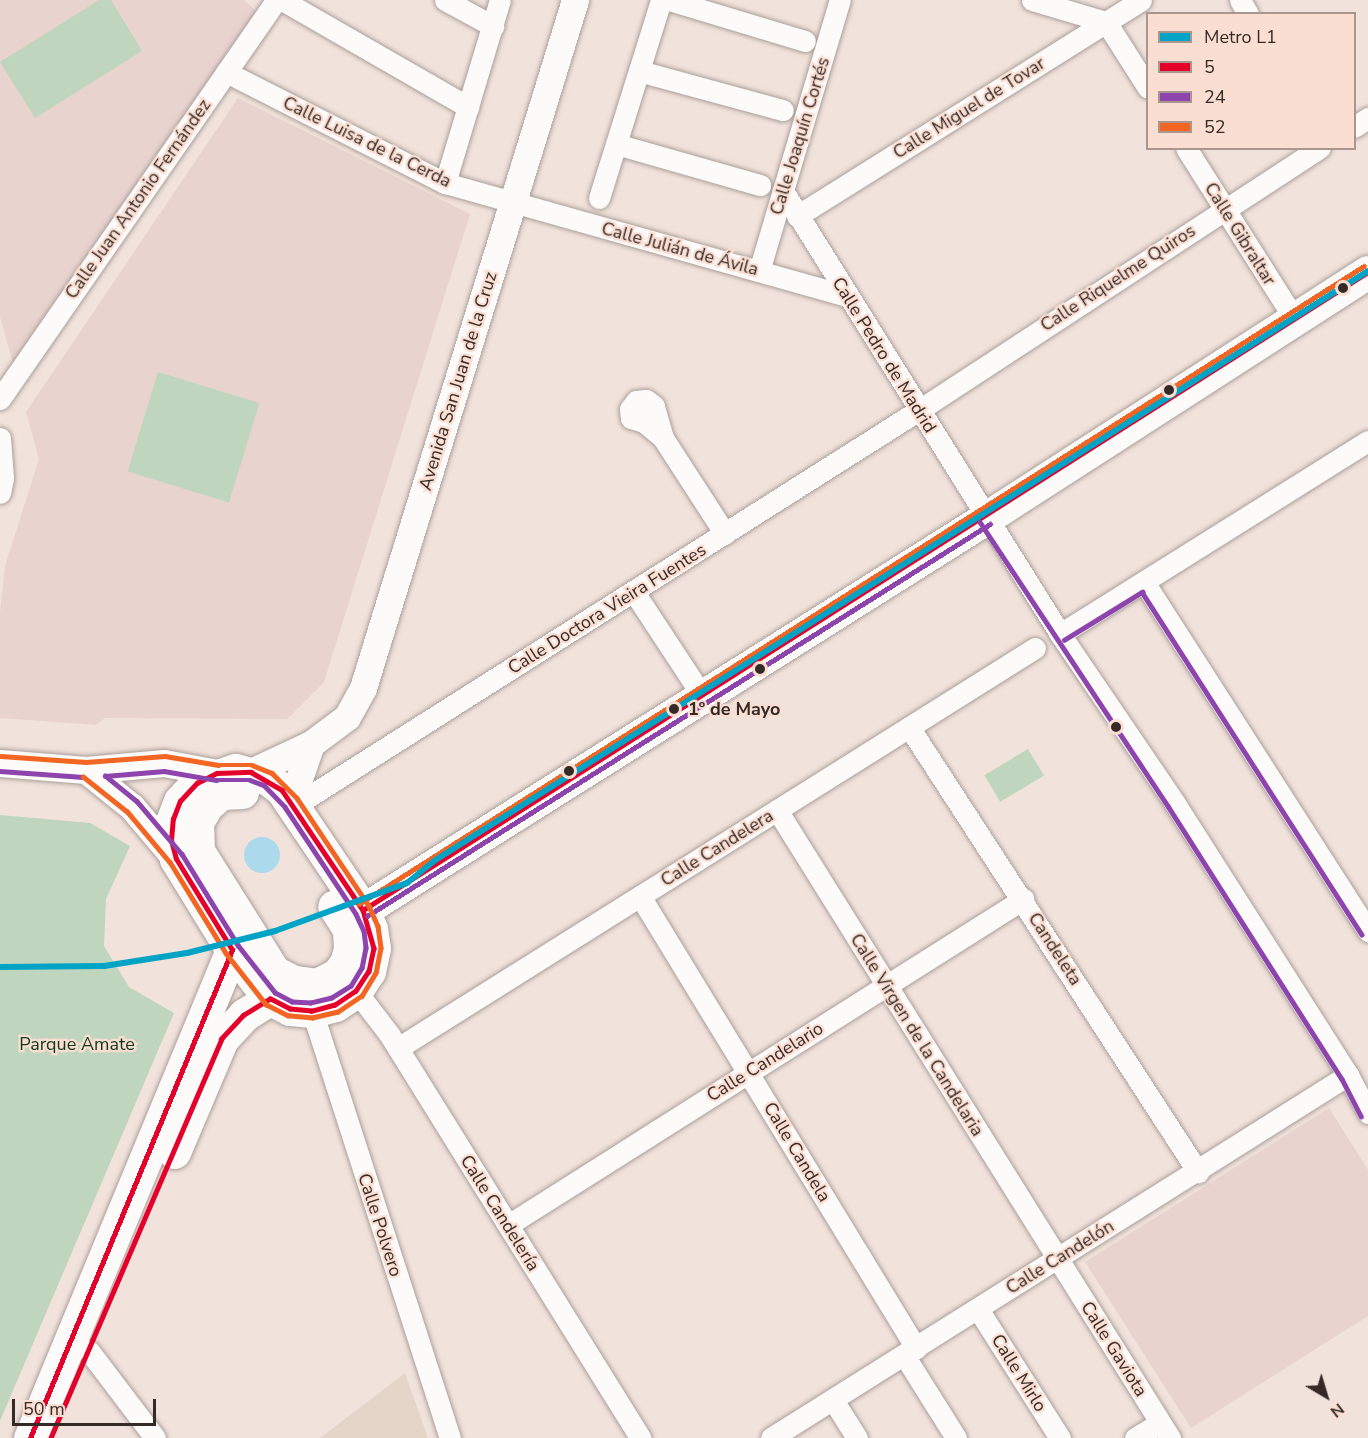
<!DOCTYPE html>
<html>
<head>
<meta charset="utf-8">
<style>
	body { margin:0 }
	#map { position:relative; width:1368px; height:1438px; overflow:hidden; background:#f1e2db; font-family:"Nunito Sans",sans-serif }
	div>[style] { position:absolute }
	.commercial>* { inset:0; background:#e5d5c8 }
	.education>* { inset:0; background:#e8d3cf }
	.green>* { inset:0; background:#c0d5bd; transform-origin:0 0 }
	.water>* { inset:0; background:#add9ed }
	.round { border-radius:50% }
	.roads { filter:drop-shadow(0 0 2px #ab9f9a) drop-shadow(0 0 2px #ab9f9a) }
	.minor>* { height:21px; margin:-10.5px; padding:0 10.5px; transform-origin:10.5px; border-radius:10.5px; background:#fdfbfa }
	.tertiary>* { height:27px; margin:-13.5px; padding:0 13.5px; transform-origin:13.5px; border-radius:13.5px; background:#fdfbfa }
	.primary>* { height:33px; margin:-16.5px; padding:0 16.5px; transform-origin:16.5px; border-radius:16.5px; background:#fdfbfa }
	.bus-1>* { height:4.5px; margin:-2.25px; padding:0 2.25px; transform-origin:2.25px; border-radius:2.25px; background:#e4002b }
	.bus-2>* { height:4.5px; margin:-2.25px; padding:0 2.25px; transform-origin:2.25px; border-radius:2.25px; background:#8e44ad }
	.bus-3>* { height:4.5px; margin:-2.25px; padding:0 2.25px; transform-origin:2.25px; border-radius:2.25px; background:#f26522 }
	.metro-1>* { height:6px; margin:-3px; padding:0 3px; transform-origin:3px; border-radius:3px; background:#03a3c6 }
	.dots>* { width:16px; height:16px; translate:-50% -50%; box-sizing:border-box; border:3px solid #faded2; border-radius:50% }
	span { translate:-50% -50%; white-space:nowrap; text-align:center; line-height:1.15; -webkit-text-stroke:4.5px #faded2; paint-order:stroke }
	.street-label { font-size:18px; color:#352a26 }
	.stop-label { font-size:18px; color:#352a26; font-weight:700 }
	.left { translate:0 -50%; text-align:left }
	.park-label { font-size:18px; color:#0e391e }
	.legend { position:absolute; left:1146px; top:12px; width:210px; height:138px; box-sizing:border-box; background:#faded2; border:2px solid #ab968d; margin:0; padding:8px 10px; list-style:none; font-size:18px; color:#352a26 }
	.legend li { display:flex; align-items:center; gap:12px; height:30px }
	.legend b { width:30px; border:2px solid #ab968d }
	.north { position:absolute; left:1296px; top:1366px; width:60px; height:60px; -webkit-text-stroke:4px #faded2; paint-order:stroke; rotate:142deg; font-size:16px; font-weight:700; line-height:24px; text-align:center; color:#352a26 }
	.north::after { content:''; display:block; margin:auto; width:21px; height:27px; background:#352a26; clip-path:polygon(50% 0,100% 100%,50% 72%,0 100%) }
	.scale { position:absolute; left:12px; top:1399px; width:144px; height:27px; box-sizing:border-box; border:3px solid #352a26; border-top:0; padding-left:8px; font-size:18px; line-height:21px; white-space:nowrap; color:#352a26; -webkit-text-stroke:4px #faded2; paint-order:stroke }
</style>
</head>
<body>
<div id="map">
	<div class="commercial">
		<i style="clip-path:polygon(405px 1373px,428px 1438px,320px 1438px)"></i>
	</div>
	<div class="education">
		<i style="clip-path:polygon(0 0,244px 0,261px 16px,14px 366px,0 317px)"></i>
		<i style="clip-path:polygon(238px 98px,470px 214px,324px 682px,287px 719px,105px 718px,96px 725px,0 718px,0 612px,5px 566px,39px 459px,26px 412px)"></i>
		<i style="clip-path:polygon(1329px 1108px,1368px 1170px,1368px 1316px,1191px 1428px,1085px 1262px)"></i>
	</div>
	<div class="green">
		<i style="clip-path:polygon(99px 0,111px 0,142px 51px,35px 118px,0 62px)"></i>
		<i style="left:158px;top:372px;width:106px;height:104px;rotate:17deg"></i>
		<i style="left:1028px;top:749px;width:31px;height:51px;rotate:59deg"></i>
		<i style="clip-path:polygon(0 815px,90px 823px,130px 846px,106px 899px,104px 946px,129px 987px,174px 1013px,0 1421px)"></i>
	</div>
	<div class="water">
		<i class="round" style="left:244px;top:837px;width:36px;height:36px"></i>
	</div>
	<div class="roads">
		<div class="minor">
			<i style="left:282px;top:0;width:215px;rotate:29.9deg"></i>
			<i style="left:445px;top:0;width:55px;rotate:28.4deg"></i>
			<i style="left:669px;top:0;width:142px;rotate:16.8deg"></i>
			<i style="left:1032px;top:0;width:77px;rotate:16.6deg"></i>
			<i style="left:1106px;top:22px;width:78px;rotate:57.5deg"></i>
			<i style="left:1240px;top:0;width:16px;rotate:60deg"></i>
			<i style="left:639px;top:71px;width:149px;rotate:15.2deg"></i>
			<i style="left:226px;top:72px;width:246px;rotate:26.9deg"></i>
			<i style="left:445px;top:183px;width:418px;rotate:15.7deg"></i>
			<i style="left:1354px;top:127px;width:17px;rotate:-33deg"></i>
			<i style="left:616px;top:144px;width:150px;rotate:15.9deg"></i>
			<i style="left:1186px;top:148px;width:204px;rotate:57.6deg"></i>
			<i style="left:445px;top:183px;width:191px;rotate:-73.3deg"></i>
			<i style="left:783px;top:191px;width:522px;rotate:57.98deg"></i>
			<i style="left:1060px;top:634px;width:203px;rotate:55.8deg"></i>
			<i style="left:1174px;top:802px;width:324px;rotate:57.5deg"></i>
			<i style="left:1348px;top:1075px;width:43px;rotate:62.2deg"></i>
			<i style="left:599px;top:198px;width:207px;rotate:-72.6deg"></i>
			<i style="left:797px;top:216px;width:406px;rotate:-32.1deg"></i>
			<i style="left:759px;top:271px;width:283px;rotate:-73.4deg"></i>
			<i style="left:0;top:399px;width:485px;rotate:-55.3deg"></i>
			<i style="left:0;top:438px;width:40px;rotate:85.7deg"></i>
			<i style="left:3px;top:478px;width:15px;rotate:101deg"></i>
			<i style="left:663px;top:438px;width:33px;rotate:-106deg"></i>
			<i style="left:654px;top:406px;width:10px;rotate:-143deg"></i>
			<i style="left:646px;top:400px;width:10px;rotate:174deg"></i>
			<i style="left:636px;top:401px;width:10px;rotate:127deg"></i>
			<i style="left:630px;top:409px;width:9px;rotate:84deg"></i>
			<i style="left:631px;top:418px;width:14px;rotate:17deg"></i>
			<i style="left:644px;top:422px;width:25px;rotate:40deg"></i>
			<i style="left:663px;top:438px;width:114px;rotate:57.1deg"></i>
			<i style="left:1144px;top:582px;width:415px;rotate:57.3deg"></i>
			<i style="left:634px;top:592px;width:126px;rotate:56.7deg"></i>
			<i style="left:1060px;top:634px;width:363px;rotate:-32.1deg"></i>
			<i style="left:909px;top:727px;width:531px;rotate:57deg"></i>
			<i style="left:294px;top:806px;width:740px;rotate:-32.36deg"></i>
			<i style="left:919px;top:410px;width:479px;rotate:-33.2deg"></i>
			<i style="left:777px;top:810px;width:741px;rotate:57.96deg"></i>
			<i style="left:640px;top:896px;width:530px;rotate:58.59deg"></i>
			<i style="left:356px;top:991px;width:54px;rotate:52.5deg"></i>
			<i style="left:389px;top:1034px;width:476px;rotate:58.1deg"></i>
			<i style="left:312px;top:1011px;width:449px;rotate:72.1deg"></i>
			<i style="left:398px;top:1048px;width:752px;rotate:-32.13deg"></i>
			<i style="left:508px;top:1225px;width:610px;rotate:-32.33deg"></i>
			<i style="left:978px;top:1309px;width:153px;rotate:57.6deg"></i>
			<i style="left:89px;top:1351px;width:109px;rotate:52.8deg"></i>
			<i style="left:904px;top:1355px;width:98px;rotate:57.9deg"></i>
			<i style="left:833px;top:1400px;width:45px;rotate:57.7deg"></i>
			<i style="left:771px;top:1438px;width:682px;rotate:-32.17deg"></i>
			<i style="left:1135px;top:1438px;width:29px;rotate:-31deg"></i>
		</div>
		<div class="tertiary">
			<i style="left:0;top:763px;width:86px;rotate:4.7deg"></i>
			<i style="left:86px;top:770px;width:78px;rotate:-5.1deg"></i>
			<i style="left:164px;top:763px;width:54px;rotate:10.7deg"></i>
			<i style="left:86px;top:770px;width:59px;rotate:38.8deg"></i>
			<i style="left:132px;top:807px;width:68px;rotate:49.8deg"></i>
			<i style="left:251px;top:772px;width:66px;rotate:-25deg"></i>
			<i style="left:311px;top:744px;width:45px;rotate:-36.9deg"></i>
			<i style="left:347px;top:717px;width:33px;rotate:-61deg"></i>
			<i style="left:363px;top:688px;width:720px;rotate:-72.87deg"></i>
			<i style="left:291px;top:802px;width:61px;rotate:-71deg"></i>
		</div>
		<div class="primary">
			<i style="left:235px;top:770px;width:34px;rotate:15deg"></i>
			<i style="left:268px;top:779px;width:18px;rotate:38deg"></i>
			<i style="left:282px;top:790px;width:145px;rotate:56deg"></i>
			<i style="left:363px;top:910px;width:21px;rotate:67deg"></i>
			<i style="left:371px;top:929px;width:19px;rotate:81deg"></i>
			<i style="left:374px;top:948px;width:24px;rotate:102deg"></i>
			<i style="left:369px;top:971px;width:24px;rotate:123deg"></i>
			<i style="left:356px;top:991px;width:25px;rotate:146deg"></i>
			<i style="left:335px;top:1005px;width:24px;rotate:165deg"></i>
			<i style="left:312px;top:1011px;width:22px;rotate:-175deg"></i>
			<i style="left:290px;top:1009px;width:22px;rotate:-153deg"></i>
			<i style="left:270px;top:999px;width:62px;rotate:-127.8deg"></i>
			<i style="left:232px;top:950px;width:107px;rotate:-121.6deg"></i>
			<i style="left:176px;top:859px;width:20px;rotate:-105deg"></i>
			<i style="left:171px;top:840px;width:21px;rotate:-85deg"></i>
			<i style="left:173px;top:819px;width:19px;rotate:-69deg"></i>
			<i style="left:180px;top:801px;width:25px;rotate:-47deg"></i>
			<i style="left:197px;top:783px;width:40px;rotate:-18.9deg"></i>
			<i style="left:242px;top:792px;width:21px;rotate:177deg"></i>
			<i style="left:221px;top:793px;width:18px;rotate:139deg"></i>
			<i style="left:207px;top:805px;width:20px;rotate:120deg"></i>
			<i style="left:197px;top:822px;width:29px;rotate:88deg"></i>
			<i style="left:198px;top:851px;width:143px;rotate:57.9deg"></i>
			<i style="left:274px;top:972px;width:22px;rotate:27deg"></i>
			<i style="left:294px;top:982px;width:23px;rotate:7deg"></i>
			<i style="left:317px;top:985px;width:22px;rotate:-27deg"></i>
			<i style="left:337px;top:975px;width:15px;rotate:-53deg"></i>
			<i style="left:346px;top:963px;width:15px;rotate:-74deg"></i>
			<i style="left:350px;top:949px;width:20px;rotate:-93deg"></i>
			<i style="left:349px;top:929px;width:27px;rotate:-123deg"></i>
			<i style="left:363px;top:910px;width:736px;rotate:-32.18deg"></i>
			<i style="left:986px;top:518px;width:454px;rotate:-32.8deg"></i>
			<i style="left:174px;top:1152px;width:123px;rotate:-67deg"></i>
			<i style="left:222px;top:1039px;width:33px;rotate:-47deg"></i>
			<i style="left:244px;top:1015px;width:31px;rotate:-32deg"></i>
			<i style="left:30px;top:1438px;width:528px;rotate:-67.51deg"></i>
		</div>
	</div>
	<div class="bus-1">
		<i style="left:363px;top:910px;width:1190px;rotate:-32.41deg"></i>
		<i style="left:30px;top:1438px;width:528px;rotate:-67.51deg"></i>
		<i style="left:232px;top:950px;width:107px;rotate:-121.6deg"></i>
		<i style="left:176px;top:859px;width:20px;rotate:-105deg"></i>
		<i style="left:171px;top:840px;width:21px;rotate:-85deg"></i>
		<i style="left:173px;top:819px;width:19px;rotate:-69deg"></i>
		<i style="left:180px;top:801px;width:25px;rotate:-47deg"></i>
		<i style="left:197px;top:783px;width:22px;rotate:-27deg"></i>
		<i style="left:217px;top:773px;width:34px;rotate:-2deg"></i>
		<i style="left:251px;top:772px;width:36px;rotate:30deg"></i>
		<i style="left:282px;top:790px;width:145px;rotate:56deg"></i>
		<i style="left:363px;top:910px;width:40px;rotate:74deg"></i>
		<i style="left:374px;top:948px;width:24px;rotate:102deg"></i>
		<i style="left:369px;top:971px;width:24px;rotate:123deg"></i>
		<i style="left:356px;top:991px;width:25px;rotate:146deg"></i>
		<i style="left:335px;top:1005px;width:24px;rotate:165deg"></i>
		<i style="left:312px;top:1011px;width:22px;rotate:-175deg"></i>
		<i style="left:290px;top:1009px;width:22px;rotate:-153deg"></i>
		<i style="left:270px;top:999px;width:31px;rotate:148deg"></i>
		<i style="left:244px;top:1015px;width:33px;rotate:133deg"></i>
		<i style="left:222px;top:1039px;width:434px;rotate:113.2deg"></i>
	</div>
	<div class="bus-2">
		<i style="left:980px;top:522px;width:341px;rotate:56.5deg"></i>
		<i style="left:1168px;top:806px;width:324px;rotate:57.5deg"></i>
		<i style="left:1342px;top:1079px;width:42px;rotate:62.8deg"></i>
		<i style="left:1064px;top:640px;width:92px;rotate:-31.6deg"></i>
		<i style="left:1142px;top:592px;width:407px;rotate:57.3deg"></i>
		<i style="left:0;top:771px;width:83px;rotate:4.1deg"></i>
		<i style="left:164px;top:771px;width:53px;rotate:9.8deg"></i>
		<i style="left:216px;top:780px;width:34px"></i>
		<i style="left:250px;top:780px;width:15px;rotate:20deg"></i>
		<i style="left:264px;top:785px;width:30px;rotate:46deg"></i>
		<i style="left:285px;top:807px;width:128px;rotate:56.4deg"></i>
		<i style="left:356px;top:914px;width:19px;rotate:65deg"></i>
		<i style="left:364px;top:931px;width:17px;rotate:83deg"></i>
		<i style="left:366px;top:948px;width:20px;rotate:101deg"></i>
		<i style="left:362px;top:968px;width:21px;rotate:121deg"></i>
		<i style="left:351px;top:986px;width:22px;rotate:148deg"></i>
		<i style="left:332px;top:998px;width:22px;rotate:167deg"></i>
		<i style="left:311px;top:1003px;width:19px;rotate:-177deg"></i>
		<i style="left:292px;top:1002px;width:19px;rotate:-152deg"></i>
		<i style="left:275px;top:993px;width:60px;rotate:-128.2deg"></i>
		<i style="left:238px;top:946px;width:107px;rotate:-121.6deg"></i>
		<i style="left:182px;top:855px;width:70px;rotate:-130.3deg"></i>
		<i style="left:137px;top:802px;width:41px;rotate:-140.9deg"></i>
		<i style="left:105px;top:776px;width:59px;rotate:-4.8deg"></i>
		<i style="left:367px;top:916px;width:736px;rotate:-32.18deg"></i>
	</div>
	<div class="bus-3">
		<i style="left:1px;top:756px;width:85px;rotate:4deg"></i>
		<i style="left:86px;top:762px;width:79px;rotate:-4.3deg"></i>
		<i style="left:165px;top:756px;width:54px;rotate:9.6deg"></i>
		<i style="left:218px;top:765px;width:34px"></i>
		<i style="left:252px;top:765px;width:22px;rotate:22deg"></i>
		<i style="left:272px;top:773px;width:35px;rotate:45deg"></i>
		<i style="left:297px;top:798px;width:130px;rotate:56.3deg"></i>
		<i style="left:369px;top:906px;width:22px;rotate:66deg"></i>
		<i style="left:378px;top:926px;width:22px;rotate:82deg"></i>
		<i style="left:381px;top:948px;width:25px;rotate:101deg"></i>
		<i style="left:376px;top:973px;width:27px;rotate:121deg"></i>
		<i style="left:362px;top:996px;width:29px;rotate:146deg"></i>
		<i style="left:338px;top:1012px;width:26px;rotate:167deg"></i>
		<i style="left:313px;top:1018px;width:25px;rotate:-175deg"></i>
		<i style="left:288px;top:1016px;width:25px;rotate:-153deg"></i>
		<i style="left:266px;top:1005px;width:65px;rotate:-128.1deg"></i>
		<i style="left:226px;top:954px;width:107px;rotate:-121.6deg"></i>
		<i style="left:170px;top:863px;width:67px;rotate:-130.1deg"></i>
		<i style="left:127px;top:812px;width:56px;rotate:-141.5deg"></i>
		<i style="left:359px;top:904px;width:1190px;rotate:-32.41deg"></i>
	</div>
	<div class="metro-1">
		<i style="left:0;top:967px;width:104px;rotate:-0.6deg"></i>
		<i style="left:104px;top:966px;width:84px;rotate:-8.9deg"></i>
		<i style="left:187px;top:953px;width:91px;rotate:-14deg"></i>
		<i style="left:275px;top:931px;width:140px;rotate:-20deg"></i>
		<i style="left:407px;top:883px;width:35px;rotate:-39deg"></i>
		<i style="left:434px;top:861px;width:1105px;rotate:-32.28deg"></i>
	</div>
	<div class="dots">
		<i style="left:1343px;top:288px;background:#352a26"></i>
		<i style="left:1169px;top:390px;background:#352a26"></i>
		<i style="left:760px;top:669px;background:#352a26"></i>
		<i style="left:674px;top:709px;background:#352a26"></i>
		<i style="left:1116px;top:727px;background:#352a26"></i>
		<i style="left:569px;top:771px;background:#352a26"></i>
	</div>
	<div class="street-label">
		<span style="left:969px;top:108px;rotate:-32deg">Calle Miguel de Tovar</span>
		<span style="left:800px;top:136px;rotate:-73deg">Calle Joaquín Cortés</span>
		<span style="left:367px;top:142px;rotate:26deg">Calle Luisa de la Cerda</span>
		<span style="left:138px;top:199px;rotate:-55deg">Calle Juan Antonio Fernández</span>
		<span style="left:1240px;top:234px;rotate:58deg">Calle Gibraltar</span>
		<span style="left:680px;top:249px;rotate:15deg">Calle Julián de Ávila</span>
		<span style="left:1118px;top:278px;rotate:-33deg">Calle Riquelme Quiros</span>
		<span style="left:884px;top:355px;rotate:58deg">Calle Pedro de Madrid</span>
		<span style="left:458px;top:381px;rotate:-73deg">Avenida San Juan de la Cruz</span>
		<span style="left:607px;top:609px;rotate:-32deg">Calle Doctora Vieira Fuentes</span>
		<span style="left:717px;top:848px;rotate:-32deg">Calle Candelera</span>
		<span style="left:1055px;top:949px;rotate:57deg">Candeleta</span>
		<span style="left:917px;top:1035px;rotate:58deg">Calle Virgen de la Candelaria</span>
		<span style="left:765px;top:1062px;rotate:-32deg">Calle Candelario</span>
		<span style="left:797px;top:1152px;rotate:59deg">Calle Candela</span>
		<span style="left:500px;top:1213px;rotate:58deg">Calle Candelería</span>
		<span style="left:380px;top:1225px;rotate:72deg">Calle Polvero</span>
		<span style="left:1060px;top:1257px;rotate:-32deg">Calle Candelón</span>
		<span style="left:1114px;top:1349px;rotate:58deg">Calle Gaviota</span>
		<span style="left:1019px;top:1373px;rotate:58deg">Calle Mirlo</span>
	</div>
	<div class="stop-label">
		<span class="left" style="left:688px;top:709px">1º de Mayo</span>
	</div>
	<div class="park-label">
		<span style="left:77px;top:1044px">Parque Amate</span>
	</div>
	<ul class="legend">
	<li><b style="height:8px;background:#03a3c6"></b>Metro L1</li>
	<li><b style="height:8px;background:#e4002b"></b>5</li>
	<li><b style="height:8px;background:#8e44ad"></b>24</li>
	<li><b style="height:8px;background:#f26522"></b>52</li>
	</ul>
	<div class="north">N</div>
	<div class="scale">50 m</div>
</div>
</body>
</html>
